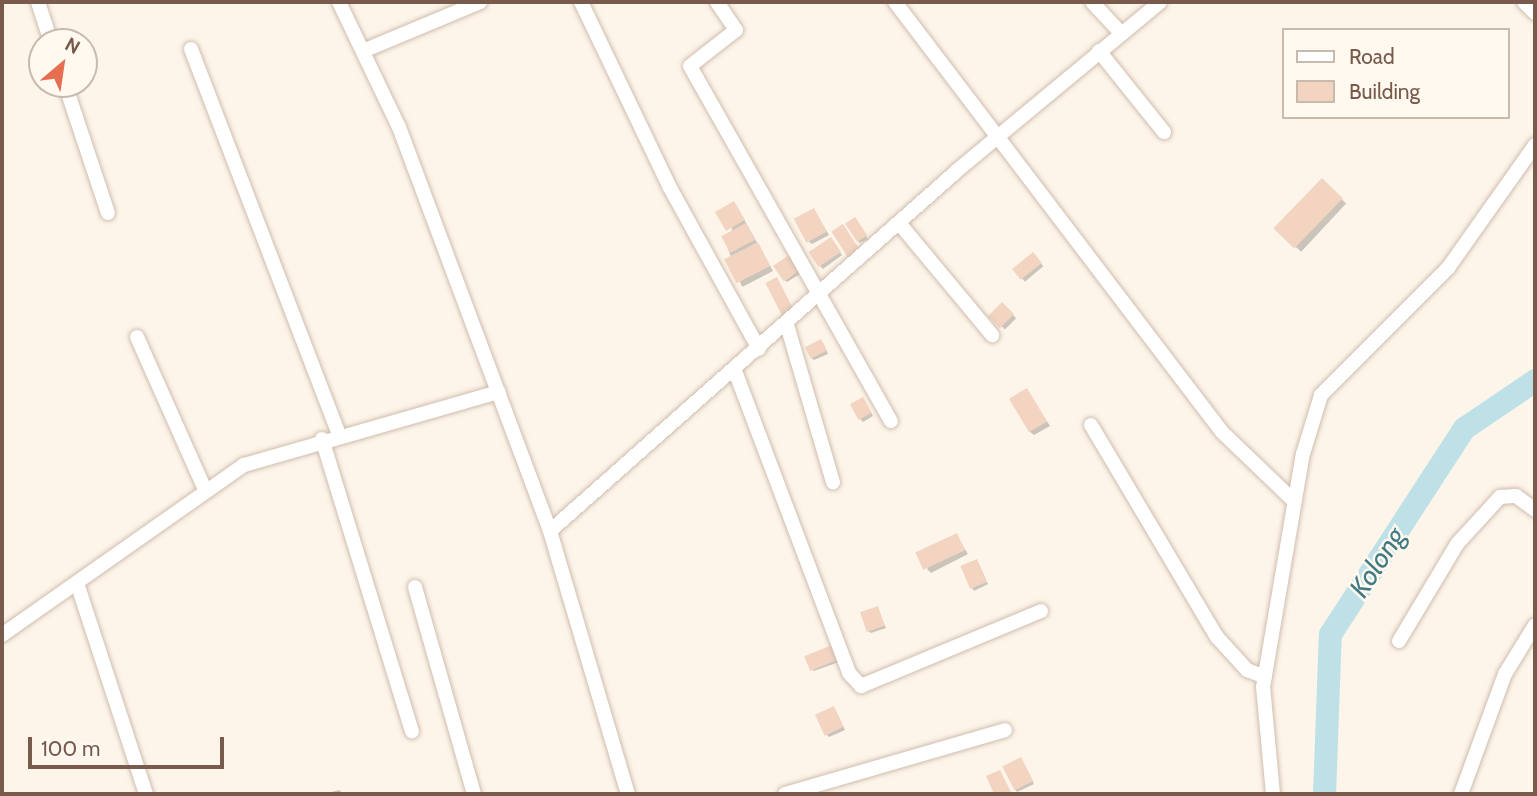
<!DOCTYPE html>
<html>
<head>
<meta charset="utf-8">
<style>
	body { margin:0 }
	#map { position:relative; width:1537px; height:796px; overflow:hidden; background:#fdf5e9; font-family:Cabin,sans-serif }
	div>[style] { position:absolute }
	.shadow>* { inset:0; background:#0003; transform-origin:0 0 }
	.river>* { height:23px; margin:-11.5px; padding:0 11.5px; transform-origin:11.5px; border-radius:11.5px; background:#bde1e7 }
	.building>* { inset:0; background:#f2d4c1; transform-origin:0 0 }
	.roads { filter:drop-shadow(0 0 2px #cfbdae) drop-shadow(0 0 2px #cfbdae) }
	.minor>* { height:14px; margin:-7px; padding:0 7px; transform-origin:7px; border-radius:7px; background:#fff }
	span { translate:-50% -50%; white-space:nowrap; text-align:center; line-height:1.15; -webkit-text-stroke:5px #fff9f0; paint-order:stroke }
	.water-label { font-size:28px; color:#427a84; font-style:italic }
	.frame { position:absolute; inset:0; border:4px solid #785b4c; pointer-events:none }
	.legend { position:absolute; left:1282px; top:28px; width:228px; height:91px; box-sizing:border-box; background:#fff9f0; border:2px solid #c9baae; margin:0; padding:9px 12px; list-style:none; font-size:21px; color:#785b4c }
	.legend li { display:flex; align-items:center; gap:14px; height:35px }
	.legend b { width:35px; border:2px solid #c9baae }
	.north { position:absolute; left:28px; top:28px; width:70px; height:70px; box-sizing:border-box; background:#fff9f0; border:2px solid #c9baae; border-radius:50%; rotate:29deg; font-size:19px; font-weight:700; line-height:28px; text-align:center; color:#785b4c }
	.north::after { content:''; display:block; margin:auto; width:24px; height:32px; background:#e66f4f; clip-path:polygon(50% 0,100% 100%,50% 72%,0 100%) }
	.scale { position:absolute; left:28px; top:737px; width:196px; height:32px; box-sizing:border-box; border:4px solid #785b4c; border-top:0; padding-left:9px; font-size:21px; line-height:24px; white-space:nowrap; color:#785b4c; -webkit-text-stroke:5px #fff9f0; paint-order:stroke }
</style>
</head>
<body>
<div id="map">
	<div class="shadow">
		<i style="left:1322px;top:181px;width:33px;height:66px;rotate:43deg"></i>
		<i style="clip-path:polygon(736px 205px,773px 271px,742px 287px,724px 238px,731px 234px)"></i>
		<i style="clip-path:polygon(816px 213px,829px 235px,812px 244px,809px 242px)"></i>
		<i style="clip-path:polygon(857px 222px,868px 239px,860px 243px,858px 241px)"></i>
		<i style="clip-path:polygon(833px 242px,842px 255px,823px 269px,820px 266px)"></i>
		<i style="left:1033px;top:254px;width:16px;height:24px;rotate:50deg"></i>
		<i style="clip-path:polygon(799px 255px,808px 269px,787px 282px,785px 280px)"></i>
		<i style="left:1002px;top:304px;width:20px;height:16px;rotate:45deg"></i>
		<i style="clip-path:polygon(823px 343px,828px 354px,814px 360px,811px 358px)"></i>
		<i style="clip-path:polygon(1027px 390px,1050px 426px,1034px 435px,1029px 431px)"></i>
		<i style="clip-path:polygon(865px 402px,873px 416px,863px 422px,860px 419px)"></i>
		<i style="clip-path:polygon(956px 535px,968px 554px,931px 573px,927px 569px)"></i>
		<i style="clip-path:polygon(979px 564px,988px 584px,974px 591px,972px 588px)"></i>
		<i style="clip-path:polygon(877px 608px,886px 628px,871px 633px,868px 631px)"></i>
		<i style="clip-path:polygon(832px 647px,839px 662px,814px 671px,811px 669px)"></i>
		<i style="clip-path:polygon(834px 708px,845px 730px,829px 737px,826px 734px)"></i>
		<i style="clip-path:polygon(1021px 759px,1034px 784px,1017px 792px,1015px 789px)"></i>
		<i style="clip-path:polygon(339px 790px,344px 794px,324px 794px)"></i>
	</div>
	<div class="river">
		<i style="left:1324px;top:794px;width:160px;rotate:-87.9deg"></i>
		<i style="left:1330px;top:634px;width:246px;rotate:-57deg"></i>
		<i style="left:1464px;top:428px;width:86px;rotate:-34.1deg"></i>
	</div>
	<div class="building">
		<i style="left:1322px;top:178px;width:29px;height:70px;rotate:44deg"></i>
		<i style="left:734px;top:201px;width:22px;height:22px;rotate:60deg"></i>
		<i style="left:814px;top:208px;width:27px;height:23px;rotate:62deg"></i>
		<i style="left:855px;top:217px;width:22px;height:12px;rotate:56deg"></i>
		<i style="left:746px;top:223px;width:19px;height:28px;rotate:62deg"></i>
		<i style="left:843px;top:224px;width:31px;height:14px;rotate:57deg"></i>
		<i style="left:831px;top:237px;width:18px;height:27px;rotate:56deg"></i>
		<i style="left:758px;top:242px;width:27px;height:38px;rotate:63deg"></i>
		<i style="left:796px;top:250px;width:19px;height:28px;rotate:55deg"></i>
		<i style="left:1033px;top:252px;width:14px;height:27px;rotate:51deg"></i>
		<i style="left:777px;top:277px;width:40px;height:13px;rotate:63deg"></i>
		<i style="left:1002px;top:302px;width:17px;height:20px;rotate:45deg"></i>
		<i style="left:821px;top:339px;width:13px;height:18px;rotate:63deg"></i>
		<i style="left:1027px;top:388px;width:39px;height:21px;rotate:59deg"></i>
		<i style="left:863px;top:397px;width:18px;height:15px;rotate:61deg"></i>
		<i style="left:957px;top:533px;width:19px;height:46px;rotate:65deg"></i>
		<i style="left:977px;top:559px;width:25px;height:18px;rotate:67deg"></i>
		<i style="left:878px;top:606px;width:21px;height:19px;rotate:71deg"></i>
		<i style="left:832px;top:645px;width:16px;height:30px;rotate:68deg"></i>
		<i style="left:834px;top:706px;width:23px;height:21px;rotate:65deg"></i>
		<i style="left:1021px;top:757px;width:27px;height:21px;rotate:63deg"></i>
		<i style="clip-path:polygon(1000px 770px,1011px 792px,1006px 794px,994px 794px,986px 776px)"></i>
	</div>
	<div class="roads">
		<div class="minor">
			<i style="left:38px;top:2px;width:42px;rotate:72deg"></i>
			<i style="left:339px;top:2px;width:139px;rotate:64.4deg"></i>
			<i style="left:399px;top:127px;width:431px;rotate:69.5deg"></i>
			<i style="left:550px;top:531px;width:274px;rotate:73.5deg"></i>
			<i style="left:581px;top:2px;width:204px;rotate:64.4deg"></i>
			<i style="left:669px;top:186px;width:186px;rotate:61.1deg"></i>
			<i style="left:717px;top:2px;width:34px;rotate:56deg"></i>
			<i style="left:736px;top:30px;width:58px;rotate:142deg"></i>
			<i style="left:690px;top:66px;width:408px;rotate:60.5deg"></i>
			<i style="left:895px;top:2px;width:540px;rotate:52.75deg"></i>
			<i style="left:1222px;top:432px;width:100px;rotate:43.8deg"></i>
			<i style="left:1092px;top:2px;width:42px;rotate:46.9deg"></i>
			<i style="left:1524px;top:2px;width:16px;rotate:45deg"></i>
			<i style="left:191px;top:49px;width:413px;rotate:69deg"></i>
			<i style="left:363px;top:51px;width:127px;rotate:-22.7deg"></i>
			<i style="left:1099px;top:51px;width:104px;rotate:51.3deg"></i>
			<i style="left:65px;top:84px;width:136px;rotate:71.6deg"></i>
			<i style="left:899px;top:223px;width:146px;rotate:50.3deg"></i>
			<i style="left:787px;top:325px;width:164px;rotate:73.7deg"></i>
			<i style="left:137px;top:337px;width:167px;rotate:66deg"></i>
			<i style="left:735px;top:371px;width:323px;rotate:69.3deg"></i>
			<i style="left:849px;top:673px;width:18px;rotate:47deg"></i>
			<i style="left:861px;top:686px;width:195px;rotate:-22.6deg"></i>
			<i style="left:1091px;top:425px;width:247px;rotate:59.3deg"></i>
			<i style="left:1217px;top:637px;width:45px;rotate:47.7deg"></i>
			<i style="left:1247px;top:670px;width:19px;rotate:21deg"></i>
			<i style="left:322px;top:439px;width:306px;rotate:72.9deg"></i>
			<i style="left:550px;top:531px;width:546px;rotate:-41.51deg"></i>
			<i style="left:959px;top:169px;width:261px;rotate:-39.7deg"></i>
			<i style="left:77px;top:583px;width:222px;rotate:71.9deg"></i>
			<i style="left:415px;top:587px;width:215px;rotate:74.1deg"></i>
			<i style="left:2px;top:635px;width:296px;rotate:-35.1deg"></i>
			<i style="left:244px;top:465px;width:265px;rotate:-16deg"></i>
			<i style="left:1399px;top:641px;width:113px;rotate:-59.1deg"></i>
			<i style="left:1457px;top:544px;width:64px;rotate:-47.5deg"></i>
			<i style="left:1500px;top:497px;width:16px;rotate:-4deg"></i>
			<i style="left:1516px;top:496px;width:24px;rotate:36deg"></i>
			<i style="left:785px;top:794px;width:229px;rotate:-16.2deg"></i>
			<i style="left:1273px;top:794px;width:107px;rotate:-95.3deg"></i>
			<i style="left:1263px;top:687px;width:236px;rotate:-80.3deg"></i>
			<i style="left:1303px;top:454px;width:62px;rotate:-73deg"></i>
			<i style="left:1321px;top:395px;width:180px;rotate:-45deg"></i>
			<i style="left:1448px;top:268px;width:151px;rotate:-54.7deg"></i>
			<i style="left:1461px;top:794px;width:128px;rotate:-69.9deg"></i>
			<i style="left:1505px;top:674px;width:57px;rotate:-58.5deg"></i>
		</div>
	</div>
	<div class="water-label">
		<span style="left:1377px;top:562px;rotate:-57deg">Kolong</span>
	</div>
	<div class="frame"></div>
	<ul class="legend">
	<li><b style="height:9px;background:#fff"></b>Road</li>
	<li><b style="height:19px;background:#f2d4c1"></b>Building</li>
	</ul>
	<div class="north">N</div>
	<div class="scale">100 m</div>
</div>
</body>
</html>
